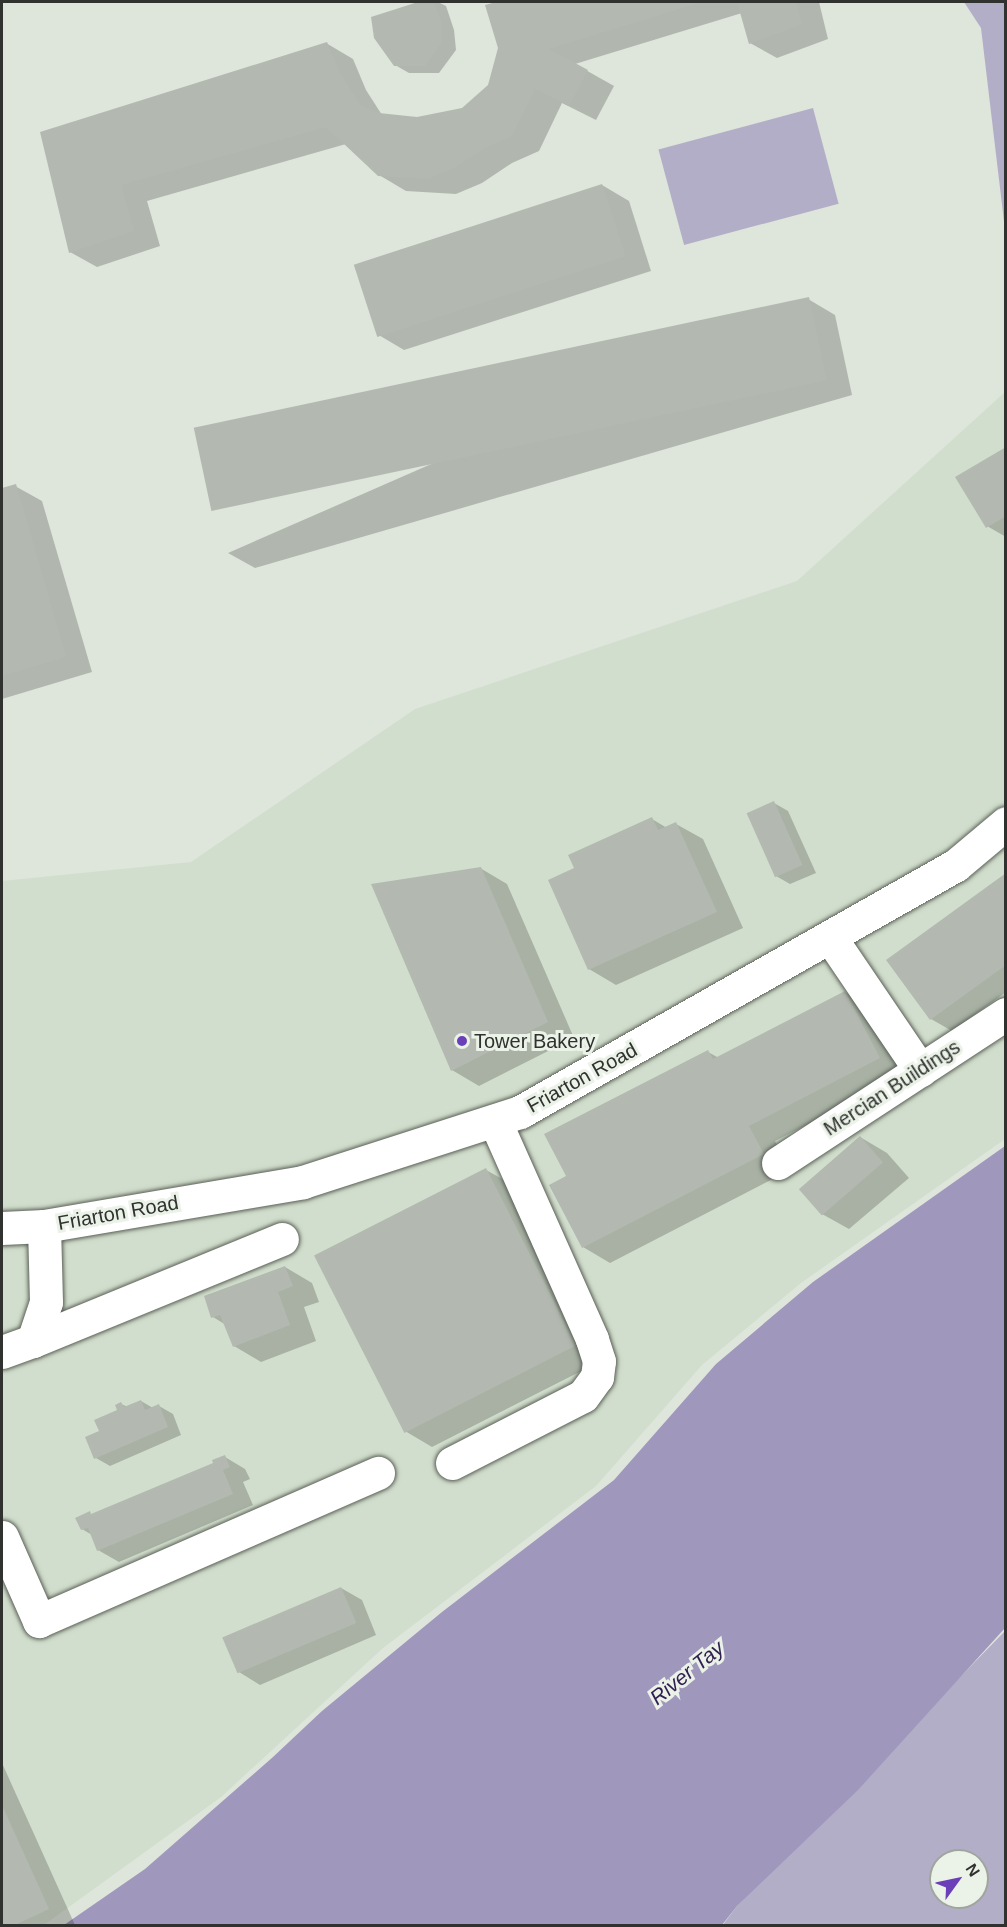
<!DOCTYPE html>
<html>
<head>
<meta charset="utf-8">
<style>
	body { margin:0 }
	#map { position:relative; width:1007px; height:1927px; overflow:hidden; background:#dee5db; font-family:Helvetica,sans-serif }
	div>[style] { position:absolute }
	.built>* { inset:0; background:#d2decd }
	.green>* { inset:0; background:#b3aec7; transform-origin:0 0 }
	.water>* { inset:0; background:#a097bd }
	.shadow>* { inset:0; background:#0003 }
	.building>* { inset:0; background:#b3b9b0; transform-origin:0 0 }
	.roads { filter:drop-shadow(0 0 2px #5a6057) drop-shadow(0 0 2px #5a6057) }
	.minor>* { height:33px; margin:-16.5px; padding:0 16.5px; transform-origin:16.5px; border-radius:16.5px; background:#fff }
	.dots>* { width:16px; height:16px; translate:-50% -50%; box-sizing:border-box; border:3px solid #ebf2e8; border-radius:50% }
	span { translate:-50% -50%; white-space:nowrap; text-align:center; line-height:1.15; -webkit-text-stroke:6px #ebf2e8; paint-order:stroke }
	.poi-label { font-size:20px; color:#2f322e }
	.left { translate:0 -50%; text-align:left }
	.street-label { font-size:20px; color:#2f322e }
	.water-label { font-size:21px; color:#2f1e4f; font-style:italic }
	.frame { position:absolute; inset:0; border:3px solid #2f322e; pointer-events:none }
	.north { position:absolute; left:929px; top:1849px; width:60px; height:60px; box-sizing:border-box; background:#ebf2e8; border:2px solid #a0a59e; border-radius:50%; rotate:57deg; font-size:16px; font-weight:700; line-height:24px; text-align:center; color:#2f322e }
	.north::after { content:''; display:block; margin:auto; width:21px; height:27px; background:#6b3fb7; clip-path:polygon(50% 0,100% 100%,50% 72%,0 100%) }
</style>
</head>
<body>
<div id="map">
	<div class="built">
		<i style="clip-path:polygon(1005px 392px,1005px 1139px,801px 1283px,702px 1365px,596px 1486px,383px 1648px,221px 1797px,44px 1925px,2px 1926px,2px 881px,191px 862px,415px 709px,797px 581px)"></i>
	</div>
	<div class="green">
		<i style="clip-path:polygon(964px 2px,1005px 2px,1005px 230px,981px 28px)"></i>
		<i style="left:813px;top:108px;width:99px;height:160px;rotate:75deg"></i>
		<i style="clip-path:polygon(evenodd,1005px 1631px,1005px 1925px,722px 1926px,737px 1906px,1005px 1631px,941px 1861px,977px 1861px,977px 1897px,941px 1897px,941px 1861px)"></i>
	</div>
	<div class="water">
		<i style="clip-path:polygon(1005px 1146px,1005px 1628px,858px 1790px,737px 1906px,722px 1925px,64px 1925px,145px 1869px,273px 1757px,322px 1711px,442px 1612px,614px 1480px,716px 1364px,813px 1282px)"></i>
	</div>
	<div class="shadow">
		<i style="clip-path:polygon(422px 2px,438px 2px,446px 6px,454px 30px,456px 50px,439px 73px,409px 73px,395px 65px,373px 18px)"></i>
		<i style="clip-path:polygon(501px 2px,819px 2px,828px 39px,777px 58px,750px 43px,742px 13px,575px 64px,614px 86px,596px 120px,562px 103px,539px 151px,512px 163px,482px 183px,456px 194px,406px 191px,379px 175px,346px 144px,147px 201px,160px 246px,97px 267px,70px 252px,42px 133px,326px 43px,353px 59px,366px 90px,382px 115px,417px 119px,462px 110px,489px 86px,499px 47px,487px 6px)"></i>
		<i style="clip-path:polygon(602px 185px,629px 201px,651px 271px,404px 350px,377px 334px)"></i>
		<i style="clip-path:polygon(808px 299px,835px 315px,852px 395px,255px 568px,228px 553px)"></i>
		<i style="clip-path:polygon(1006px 449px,1006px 537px,987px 526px)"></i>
		<i style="clip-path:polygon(15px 486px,42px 501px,92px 672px,2px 699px,2px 490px)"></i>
		<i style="clip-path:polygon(774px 803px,788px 811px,816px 873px,790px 884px,776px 876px)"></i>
		<i style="clip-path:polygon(652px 819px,667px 828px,676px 824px,703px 839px,743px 928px,616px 985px,589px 969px)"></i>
		<i style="clip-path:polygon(480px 868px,507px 884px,574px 1038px,479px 1086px,452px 1070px,373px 885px)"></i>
		<i style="clip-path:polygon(1006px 875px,1006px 992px,952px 1031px,931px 1019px)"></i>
		<i style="clip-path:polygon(845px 992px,872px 1008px,906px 1074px,775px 1141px,790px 1170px,610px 1263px,583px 1247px,568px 1176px,708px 1052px,719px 1058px)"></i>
		<i style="clip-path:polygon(860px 1137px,887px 1153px,909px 1178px,849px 1229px,822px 1214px)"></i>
		<i style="clip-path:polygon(486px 1170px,513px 1185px,601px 1361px,432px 1447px,405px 1431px)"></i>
		<i style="clip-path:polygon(285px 1267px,312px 1283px,319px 1302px,304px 1307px,316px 1341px,261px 1362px,234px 1346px,226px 1325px,213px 1317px)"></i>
		<i style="clip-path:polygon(141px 1401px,153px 1408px,159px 1406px,173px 1414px,181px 1435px,110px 1466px,96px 1458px,101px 1431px,119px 1411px,121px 1404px,128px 1407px)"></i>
		<i style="clip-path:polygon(225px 1457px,245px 1469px,250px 1479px,243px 1482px,253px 1505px,119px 1562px,98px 1550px,92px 1535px,82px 1529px,93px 1515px,215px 1464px)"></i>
		<i style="clip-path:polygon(341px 1588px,362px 1600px,376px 1635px,260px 1685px,239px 1672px)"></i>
		<i style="clip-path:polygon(2px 1763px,75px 1925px,72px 1926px,2px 1926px)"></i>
	</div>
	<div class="building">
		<i style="clip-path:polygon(418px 2px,434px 2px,441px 21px,442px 42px,425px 66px,394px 66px,374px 38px,371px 17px)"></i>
		<i style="clip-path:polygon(496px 2px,702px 2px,549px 49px,588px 70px,569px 106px,535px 89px,512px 136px,485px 148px,454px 168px,428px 179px,378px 176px,326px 127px,121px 185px,134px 231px,69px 253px,40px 132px,327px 42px,340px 73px,360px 105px,379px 113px,417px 117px,462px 108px,488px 85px,498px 48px,485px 5px)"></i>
		<i style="clip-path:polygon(737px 2px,796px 2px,802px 24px,749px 44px)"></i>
		<i style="left:602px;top:184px;width:76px;height:261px;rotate:72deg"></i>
		<i style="left:809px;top:297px;width:85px;height:629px;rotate:78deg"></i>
		<i style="clip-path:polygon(1006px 447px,1006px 516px,986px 528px,955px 477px)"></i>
		<i style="clip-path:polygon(16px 484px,66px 657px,2px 676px,2px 488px)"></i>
		<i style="left:774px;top:801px;width:70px;height:30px;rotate:66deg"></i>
		<i style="clip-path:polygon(652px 817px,658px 830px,676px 822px,717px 912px,588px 970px,548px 880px,574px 868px,568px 855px)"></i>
		<i style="clip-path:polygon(481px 867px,548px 1022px,451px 1071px,371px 884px)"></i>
		<i style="clip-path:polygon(1006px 873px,1006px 965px,930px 1020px,886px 960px)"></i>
		<i style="clip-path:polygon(845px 991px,880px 1058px,749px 1126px,764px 1154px,582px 1248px,549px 1185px,566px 1176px,544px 1134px,708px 1050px,713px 1059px)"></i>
		<i style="left:860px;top:1136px;width:35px;height:81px;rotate:49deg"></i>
		<i style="left:486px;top:1168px;width:199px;height:193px;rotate:63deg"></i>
		<i style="clip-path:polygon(285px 1266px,293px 1286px,278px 1292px,290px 1325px,233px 1347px,220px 1315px,211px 1318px,204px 1296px)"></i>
		<i style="clip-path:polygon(141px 1400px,145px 1410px,159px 1404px,168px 1427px,94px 1459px,85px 1437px,99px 1431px,94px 1420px,117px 1410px,115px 1405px,121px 1402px,124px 1407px)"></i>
		<i style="clip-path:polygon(225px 1455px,230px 1467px,223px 1470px,233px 1494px,97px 1551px,88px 1528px,81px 1530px,75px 1518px,90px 1511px,91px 1514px,213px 1463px,212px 1460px)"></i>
		<i style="left:341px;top:1587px;width:39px;height:129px;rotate:67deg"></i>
		<i style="clip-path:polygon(2px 1805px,49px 1909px,13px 1926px,2px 1926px)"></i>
	</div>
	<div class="roads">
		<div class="minor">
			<i style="left:830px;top:937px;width:161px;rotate:55.9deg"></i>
			<i style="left:778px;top:1163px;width:272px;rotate:-33.2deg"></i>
			<i style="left:2px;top:1228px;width:42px;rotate:-2.7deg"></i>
			<i style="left:44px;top:1226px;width:263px;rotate:-9.6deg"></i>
			<i style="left:303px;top:1182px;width:228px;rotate:-17.9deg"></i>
			<i style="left:520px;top:1112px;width:501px;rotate:-29.53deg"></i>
			<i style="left:956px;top:865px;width:65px;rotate:-40deg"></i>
			<i style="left:33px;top:1341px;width:269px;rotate:-22.3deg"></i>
			<i style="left:2px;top:1352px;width:33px;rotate:-20deg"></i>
			<i style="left:33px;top:1341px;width:41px;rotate:-71.6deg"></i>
			<i style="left:46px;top:1302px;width:76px;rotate:-91.5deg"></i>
			<i style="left:452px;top:1463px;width:147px;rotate:-27.1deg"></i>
			<i style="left:583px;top:1396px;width:24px;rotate:-54deg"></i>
			<i style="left:597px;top:1377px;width:16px;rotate:-83deg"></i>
			<i style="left:599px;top:1361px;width:23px;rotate:-108deg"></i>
			<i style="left:592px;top:1339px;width:239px;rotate:-114deg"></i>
			<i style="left:2px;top:1537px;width:92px;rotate:66.2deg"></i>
			<i style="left:39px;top:1621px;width:370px;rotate:-23.6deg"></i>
		</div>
	</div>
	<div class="dots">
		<i style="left:462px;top:1041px;background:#6b3fb7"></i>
	</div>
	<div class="poi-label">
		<span class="left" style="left:474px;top:1041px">Tower Bakery</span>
	</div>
	<div class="street-label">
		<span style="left:582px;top:1078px;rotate:-29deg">Friarton Road</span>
		<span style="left:892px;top:1088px;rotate:-33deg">Mercian Buildings</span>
		<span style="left:118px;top:1213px;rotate:-10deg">Friarton Road</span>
	</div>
	<div class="water-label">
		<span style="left:687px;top:1673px;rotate:-39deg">River Tay</span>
	</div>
	<div class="frame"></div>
	<div class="north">N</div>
</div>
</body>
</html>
